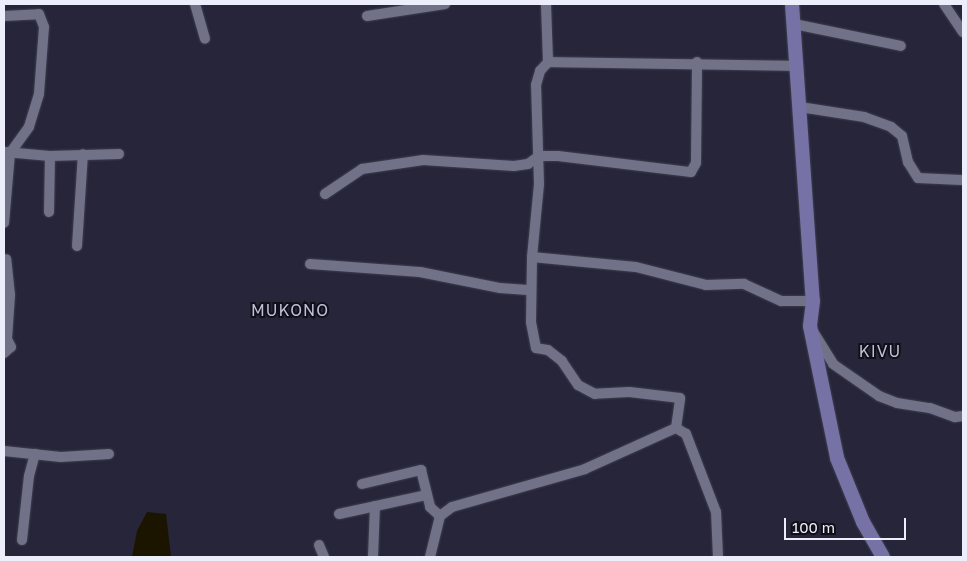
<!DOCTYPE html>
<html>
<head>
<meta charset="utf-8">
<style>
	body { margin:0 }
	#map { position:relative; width:967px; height:561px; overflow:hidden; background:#262539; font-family:"Golos Text",sans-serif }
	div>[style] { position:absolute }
	.water>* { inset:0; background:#1b1500 }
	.roads { filter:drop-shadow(0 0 1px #403f50) drop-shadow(0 0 1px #403f50) }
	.street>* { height:10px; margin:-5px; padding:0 5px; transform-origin:5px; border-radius:5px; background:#717188 }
	.secondary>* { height:14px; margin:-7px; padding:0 7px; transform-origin:7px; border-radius:7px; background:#7672a6 }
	span { translate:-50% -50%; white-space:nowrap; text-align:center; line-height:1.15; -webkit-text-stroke:4px #100f18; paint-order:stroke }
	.quarter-label { font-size:16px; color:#bfbfd9; letter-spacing:1px }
	.frame { position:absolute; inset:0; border:5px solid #edeefb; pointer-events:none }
	.scale { position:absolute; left:784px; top:518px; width:122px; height:22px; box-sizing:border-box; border:2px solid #edeefb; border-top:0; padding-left:6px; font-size:15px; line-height:18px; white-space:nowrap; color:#edeefb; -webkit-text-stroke:4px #100f18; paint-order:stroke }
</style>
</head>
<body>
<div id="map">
	<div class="water">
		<i style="clip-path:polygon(147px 512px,166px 514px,171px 557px,132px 557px,137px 531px)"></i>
	</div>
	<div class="roads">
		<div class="street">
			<i style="left:195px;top:4px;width:36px;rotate:74deg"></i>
			<i style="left:546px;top:4px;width:58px;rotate:88deg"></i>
			<i style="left:944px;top:4px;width:34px;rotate:56deg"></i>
			<i style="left:4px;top:16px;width:35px;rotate:-3deg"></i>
			<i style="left:39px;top:14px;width:14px;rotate:69deg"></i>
			<i style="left:44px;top:27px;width:67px;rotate:94.3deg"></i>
			<i style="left:39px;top:94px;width:34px;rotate:107deg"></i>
			<i style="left:29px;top:127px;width:32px;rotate:126deg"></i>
			<i style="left:10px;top:153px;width:70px;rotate:94.9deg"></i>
			<i style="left:367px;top:16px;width:79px;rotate:-8.7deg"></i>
			<i style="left:794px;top:24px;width:109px;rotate:11.6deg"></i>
			<i style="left:800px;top:107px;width:65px;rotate:8.9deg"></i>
			<i style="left:864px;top:117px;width:29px;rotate:20deg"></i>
			<i style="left:891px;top:127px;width:14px;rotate:39deg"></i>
			<i style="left:902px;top:136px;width:27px;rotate:77deg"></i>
			<i style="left:908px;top:162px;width:19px;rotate:58deg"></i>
			<i style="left:918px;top:178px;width:43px;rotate:2.7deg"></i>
			<i style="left:5px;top:152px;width:45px;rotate:5.1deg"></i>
			<i style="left:50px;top:156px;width:69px;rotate:-1.7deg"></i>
			<i style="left:325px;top:194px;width:45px;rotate:-34deg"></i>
			<i style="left:362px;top:169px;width:62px;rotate:-8.4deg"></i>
			<i style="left:423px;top:160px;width:91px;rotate:3.8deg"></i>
			<i style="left:514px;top:166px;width:14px;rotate:-8deg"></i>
			<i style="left:528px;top:164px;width:14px;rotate:-36deg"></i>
			<i style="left:539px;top:156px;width:19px"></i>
			<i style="left:558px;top:156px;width:134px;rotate:6.9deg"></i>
			<i style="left:691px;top:172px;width:10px;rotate:-61deg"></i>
			<i style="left:696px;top:163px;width:101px;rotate:-89.4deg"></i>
			<i style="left:49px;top:212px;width:56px;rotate:-89deg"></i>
			<i style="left:77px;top:246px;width:92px;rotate:-86.3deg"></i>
			<i style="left:532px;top:257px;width:73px;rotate:-84.5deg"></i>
			<i style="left:539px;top:184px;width:99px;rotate:-91.7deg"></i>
			<i style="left:536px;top:85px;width:15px;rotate:-74deg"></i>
			<i style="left:540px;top:71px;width:12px;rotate:-48deg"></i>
			<i style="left:548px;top:62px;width:250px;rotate:0.9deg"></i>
			<i style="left:310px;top:264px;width:110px;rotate:4.2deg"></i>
			<i style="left:420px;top:272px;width:82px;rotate:11.3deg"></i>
			<i style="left:500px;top:288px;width:31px;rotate:4deg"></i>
			<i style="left:814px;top:333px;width:36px;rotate:58deg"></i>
			<i style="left:833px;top:364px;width:56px;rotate:34.8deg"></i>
			<i style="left:879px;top:396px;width:19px;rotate:21deg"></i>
			<i style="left:897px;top:403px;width:33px;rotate:9deg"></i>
			<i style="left:930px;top:408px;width:27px;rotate:20deg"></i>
			<i style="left:955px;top:417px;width:8px;rotate:-7deg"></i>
			<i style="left:4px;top:353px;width:9px;rotate:-41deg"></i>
			<i style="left:11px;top:347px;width:9px;rotate:-117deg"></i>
			<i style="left:7px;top:339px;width:44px;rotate:-86.1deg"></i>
			<i style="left:10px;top:295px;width:36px;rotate:-96deg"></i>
			<i style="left:4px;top:451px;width:57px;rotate:6deg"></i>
			<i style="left:61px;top:457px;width:48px;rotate:-3.6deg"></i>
			<i style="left:362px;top:484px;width:61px;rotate:-13.3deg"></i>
			<i style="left:421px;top:470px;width:38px;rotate:76deg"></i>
			<i style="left:430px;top:507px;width:13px;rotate:42deg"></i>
			<i style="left:339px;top:514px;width:90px;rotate:-12.2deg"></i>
			<i style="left:22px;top:540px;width:64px;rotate:-83.8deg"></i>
			<i style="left:29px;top:476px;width:23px;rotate:-75deg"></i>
			<i style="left:319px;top:545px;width:13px;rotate:67deg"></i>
			<i style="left:373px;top:557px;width:51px;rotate:-87.8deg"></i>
			<i style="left:430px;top:557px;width:42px;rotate:-76.3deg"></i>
			<i style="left:440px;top:516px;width:15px;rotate:-37deg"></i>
			<i style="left:452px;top:507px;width:138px;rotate:-15.9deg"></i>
			<i style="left:585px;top:469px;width:100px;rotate:-24.3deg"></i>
			<i style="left:718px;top:557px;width:45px;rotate:-92.5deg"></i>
			<i style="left:716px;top:512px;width:84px;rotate:-111deg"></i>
			<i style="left:686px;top:434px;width:12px;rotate:-149deg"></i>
			<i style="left:676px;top:428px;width:30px;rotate:-82deg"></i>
			<i style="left:680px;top:398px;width:51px;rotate:-173.3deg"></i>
			<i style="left:629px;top:392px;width:34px;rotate:177deg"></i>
			<i style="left:595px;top:394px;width:19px;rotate:-152deg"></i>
			<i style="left:578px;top:385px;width:29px;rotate:-124deg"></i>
			<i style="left:562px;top:361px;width:18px;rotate:-142deg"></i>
			<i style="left:548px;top:350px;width:12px;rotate:-171deg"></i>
			<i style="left:536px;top:348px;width:26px;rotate:-101deg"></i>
			<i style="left:531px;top:322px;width:65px;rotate:-89.1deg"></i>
			<i style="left:532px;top:257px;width:104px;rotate:5.5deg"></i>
			<i style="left:636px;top:267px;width:72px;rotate:14.4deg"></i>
			<i style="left:706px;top:285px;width:38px;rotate:-2deg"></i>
			<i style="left:744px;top:284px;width:41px;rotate:24.7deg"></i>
			<i style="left:781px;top:301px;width:32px"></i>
		</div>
		<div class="secondary">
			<i style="left:792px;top:4px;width:298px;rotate:86deg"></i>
			<i style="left:813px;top:301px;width:25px;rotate:97deg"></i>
			<i style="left:810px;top:326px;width:135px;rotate:78.4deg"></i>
			<i style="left:837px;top:458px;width:69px;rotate:67.9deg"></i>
			<i style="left:863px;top:522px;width:40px;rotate:60.3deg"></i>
		</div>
	</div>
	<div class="quarter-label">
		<span style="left:290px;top:310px">MUKONO</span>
		<span style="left:880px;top:351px">KIVU</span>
	</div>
	<div class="frame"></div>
	<div class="scale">100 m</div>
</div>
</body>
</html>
